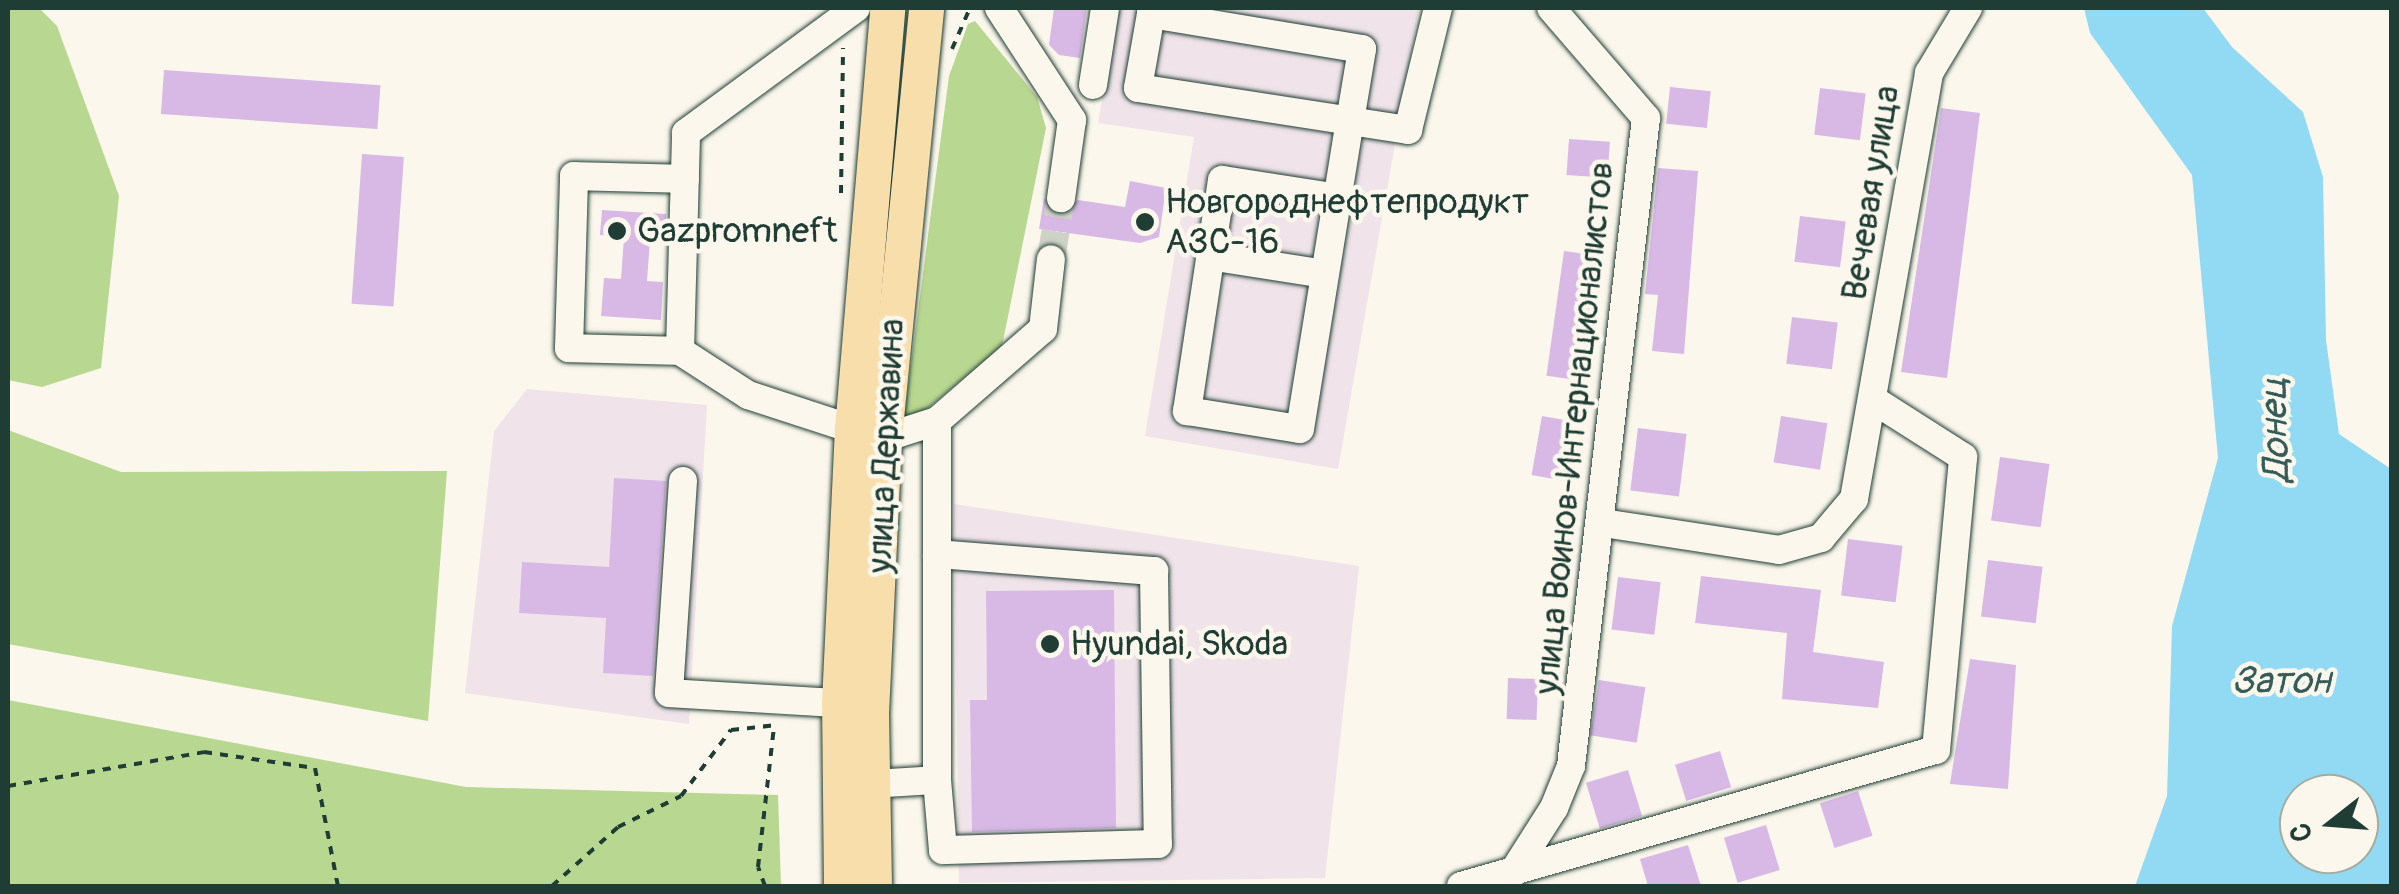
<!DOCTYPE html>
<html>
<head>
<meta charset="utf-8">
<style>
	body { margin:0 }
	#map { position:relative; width:2399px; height:894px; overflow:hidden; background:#fbf7ec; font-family:Pangolin,sans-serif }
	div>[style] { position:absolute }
	.built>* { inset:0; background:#f0e4ea }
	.green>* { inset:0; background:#b8d790 }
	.water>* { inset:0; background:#92daf3 }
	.building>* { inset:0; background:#d8b9e6; transform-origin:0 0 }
	.minor-tunnel>* { height:28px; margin-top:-14px; transform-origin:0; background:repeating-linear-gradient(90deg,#cfd2c7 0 28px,transparent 0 42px) }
	.path>* { height:4px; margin-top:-2px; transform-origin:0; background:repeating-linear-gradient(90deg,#1f3d34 0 8px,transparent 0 16px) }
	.roads { filter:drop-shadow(0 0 2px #1f3d34) drop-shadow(0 0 2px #1f3d34) }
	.minor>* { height:28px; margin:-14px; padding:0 14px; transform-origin:14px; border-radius:14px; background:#fbf7ec }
	.major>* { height:35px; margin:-17.5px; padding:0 17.5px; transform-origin:17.5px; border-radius:17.5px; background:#f8deab }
	.dots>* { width:28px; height:28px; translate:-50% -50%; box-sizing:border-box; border:5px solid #fbf7ec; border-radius:50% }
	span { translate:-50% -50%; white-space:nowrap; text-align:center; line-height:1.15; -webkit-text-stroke:9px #fbf7ec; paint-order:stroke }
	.street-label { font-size:35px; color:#1f3d34 }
	.poi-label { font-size:35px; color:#1f3d34 }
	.left { translate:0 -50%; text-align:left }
	.water-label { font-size:38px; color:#365c5a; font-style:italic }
	.frame { position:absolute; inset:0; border:10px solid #1f3d34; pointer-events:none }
	.north { position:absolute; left:2279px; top:774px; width:100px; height:100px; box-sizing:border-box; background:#fbf7ec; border:2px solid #a3ada2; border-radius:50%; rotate:253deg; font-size:28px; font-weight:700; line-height:40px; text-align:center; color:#1f3d34 }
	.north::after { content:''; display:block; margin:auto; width:35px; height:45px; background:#1f3d34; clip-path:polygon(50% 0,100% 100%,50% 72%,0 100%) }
</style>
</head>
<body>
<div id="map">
	<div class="built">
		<i style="clip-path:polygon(1118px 8px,1419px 8px,1338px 469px,1145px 436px,1194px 137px,1098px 123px)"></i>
		<i style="clip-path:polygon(527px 389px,707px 405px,689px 724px,465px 693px,494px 431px)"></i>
		<i style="clip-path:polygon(954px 504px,1359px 566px,1325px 878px,959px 883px)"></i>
	</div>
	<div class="green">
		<i style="clip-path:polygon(8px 8px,39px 8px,57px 26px,119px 196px,101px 368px,42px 387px,8px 380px)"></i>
		<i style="clip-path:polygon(975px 21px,1037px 97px,1046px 128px,1002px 346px,916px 418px,904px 418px,949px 76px,968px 24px)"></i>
		<i style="clip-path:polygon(8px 430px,121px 472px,447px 471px,428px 721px,8px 644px)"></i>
		<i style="clip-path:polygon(8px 700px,466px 787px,778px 795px,781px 886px,8px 886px)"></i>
	</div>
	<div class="water">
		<i style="clip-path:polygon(evenodd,2084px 8px,2203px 8px,2232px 47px,2303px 112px,2323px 177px,2326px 340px,2339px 434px,2391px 469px,2391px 886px,2135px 886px,2167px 796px,2172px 626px,2218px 458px,2192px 175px,2090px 33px,2084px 8px,2299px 794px,2359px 794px,2359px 854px,2299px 854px,2299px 794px)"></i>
	</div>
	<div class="building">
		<i style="clip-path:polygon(1054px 8px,1087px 8px,1080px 58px,1059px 55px,1049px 45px)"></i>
		<i style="left:164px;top:70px;width:217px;height:44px;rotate:4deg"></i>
		<i style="left:1670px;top:87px;width:41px;height:37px;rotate:6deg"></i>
		<i style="left:1820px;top:88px;width:46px;height:47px;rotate:7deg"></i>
		<i style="clip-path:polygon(1941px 108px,1980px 113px,1947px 378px,1901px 372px)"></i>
		<i style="left:1569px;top:139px;width:41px;height:36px;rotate:4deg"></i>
		<i style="left:362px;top:154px;width:42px;height:150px;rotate:4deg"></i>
		<i style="clip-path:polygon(1658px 168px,1698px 171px,1684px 354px,1652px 351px,1658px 295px,1645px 294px)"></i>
		<i style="clip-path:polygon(1130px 181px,1166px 188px,1159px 237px,1140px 243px,1039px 229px,1044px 198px,1060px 215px,1078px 200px,1125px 207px)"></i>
		<i style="clip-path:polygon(602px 210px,666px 214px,666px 241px,650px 240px,647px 281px,663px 282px,661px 320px,601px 316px,604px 278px,621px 279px,624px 237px,600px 235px)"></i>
		<i style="left:1800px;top:216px;width:46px;height:46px;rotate:7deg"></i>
		<i style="left:1564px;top:251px;width:34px;height:126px;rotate:8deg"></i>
		<i style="left:1792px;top:317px;width:46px;height:47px;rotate:7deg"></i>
		<i style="left:1542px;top:416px;width:40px;height:60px;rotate:10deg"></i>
		<i style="left:1781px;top:416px;width:47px;height:47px;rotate:9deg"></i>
		<i style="left:1638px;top:428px;width:49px;height:63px;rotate:7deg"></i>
		<i style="left:2000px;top:457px;width:50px;height:64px;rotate:8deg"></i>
		<i style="clip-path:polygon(614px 478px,666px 481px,653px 676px,603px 673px,606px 618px,519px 613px,522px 562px,609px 567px)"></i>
		<i style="left:1848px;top:539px;width:55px;height:57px;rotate:7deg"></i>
		<i style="left:1988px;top:560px;width:55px;height:57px;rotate:7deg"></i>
		<i style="clip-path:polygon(1701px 576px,1821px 590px,1813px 652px,1884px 662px,1878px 708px,1782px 699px,1787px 633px,1695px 623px)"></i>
		<i style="left:1618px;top:577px;width:43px;height:53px;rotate:7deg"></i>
		<i style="clip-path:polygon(1114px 590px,1116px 828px,972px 832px,970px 700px,987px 700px,986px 591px)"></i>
		<i style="clip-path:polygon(1970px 659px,2016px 665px,2008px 789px,1950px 784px)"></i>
		<i style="left:1508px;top:678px;width:30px;height:41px;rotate:2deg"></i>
		<i style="left:1599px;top:680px;width:47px;height:56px;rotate:9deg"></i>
		<i style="left:1720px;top:751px;width:38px;height:47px;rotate:73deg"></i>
		<i style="left:1628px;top:770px;width:48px;height:44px;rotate:73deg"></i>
		<i style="left:1858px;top:791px;width:47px;height:40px;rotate:72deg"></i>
		<i style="left:1766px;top:825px;width:47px;height:44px;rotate:73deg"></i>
		<i style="clip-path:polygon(1688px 845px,1701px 886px,1648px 886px,1640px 859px)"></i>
	</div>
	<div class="minor-tunnel">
		<i style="left:1051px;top:259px;width:62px;rotate:-80.7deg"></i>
	</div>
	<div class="path">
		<i style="left:952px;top:49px;width:45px;rotate:-66.3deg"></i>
		<i style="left:841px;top:193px;width:145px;rotate:-89.2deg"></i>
		<i style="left:8px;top:786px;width:199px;rotate:-9.8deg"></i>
		<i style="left:204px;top:752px;width:112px;rotate:8.2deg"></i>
		<i style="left:315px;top:768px;width:120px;rotate:79deg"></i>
		<i style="left:552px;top:886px;width:89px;rotate:-41.8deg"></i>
		<i style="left:618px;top:827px;width:70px;rotate:-26.2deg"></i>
		<i style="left:681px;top:796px;width:83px;rotate:-52.9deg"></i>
		<i style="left:731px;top:730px;width:46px;rotate:-6.2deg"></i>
		<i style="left:765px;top:886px;width:20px;rotate:-110deg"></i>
		<i style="left:758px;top:867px;width:141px;rotate:-83.5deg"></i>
	</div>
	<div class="roads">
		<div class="minor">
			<i style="left:999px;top:8px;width:134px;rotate:56.9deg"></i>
			<i style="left:1072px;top:120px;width:79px;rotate:98deg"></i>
			<i style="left:1093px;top:85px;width:78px;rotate:-81.1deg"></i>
			<i style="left:1338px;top:198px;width:117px;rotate:-171.2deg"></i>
			<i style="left:1222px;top:180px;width:234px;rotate:98.6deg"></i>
			<i style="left:1187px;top:411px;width:114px;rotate:9.1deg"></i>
			<i style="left:1300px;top:429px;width:312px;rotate:-80.8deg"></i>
			<i style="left:1350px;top:121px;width:73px;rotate:-80.5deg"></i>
			<i style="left:1362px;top:49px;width:214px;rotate:-170.6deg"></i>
			<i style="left:1151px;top:14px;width:75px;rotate:100deg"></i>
			<i style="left:1138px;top:88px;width:215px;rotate:8.8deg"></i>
			<i style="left:1350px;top:121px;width:59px;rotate:8.8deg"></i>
			<i style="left:1408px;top:130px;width:126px;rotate:-76.2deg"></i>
			<i style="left:1210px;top:256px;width:116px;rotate:8.9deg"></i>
			<i style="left:680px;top:351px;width:111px;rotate:-178.5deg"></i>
			<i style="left:569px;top:348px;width:172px;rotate:-88.3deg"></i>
			<i style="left:574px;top:176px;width:111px;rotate:1.5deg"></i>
			<i style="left:937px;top:421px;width:133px;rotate:90deg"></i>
			<i style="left:852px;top:429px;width:109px;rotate:-161.9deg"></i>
			<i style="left:748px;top:395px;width:81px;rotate:-147.1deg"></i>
			<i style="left:680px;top:351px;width:218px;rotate:-88.4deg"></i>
			<i style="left:686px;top:133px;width:211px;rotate:-36.3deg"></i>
			<i style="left:884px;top:438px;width:56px;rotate:-17.8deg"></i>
			<i style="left:937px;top:421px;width:140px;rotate:-41deg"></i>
			<i style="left:1043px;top:329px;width:70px;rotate:-83.5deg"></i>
			<i style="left:683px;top:481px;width:212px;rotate:93.8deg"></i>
			<i style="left:669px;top:693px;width:170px;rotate:3.4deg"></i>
			<i style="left:1603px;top:523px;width:178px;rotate:8.7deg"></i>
			<i style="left:1779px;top:550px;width:44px;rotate:-15.9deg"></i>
			<i style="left:1821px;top:538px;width:51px;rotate:-49.8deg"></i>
			<i style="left:1854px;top:499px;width:433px;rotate:-80deg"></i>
			<i style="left:1929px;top:73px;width:76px;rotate:-59deg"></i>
			<i style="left:871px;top:784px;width:66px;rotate:-3.5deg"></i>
			<i style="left:937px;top:780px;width:226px;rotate:-90deg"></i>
			<i style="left:937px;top:554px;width:218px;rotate:4.5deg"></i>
			<i style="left:1154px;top:571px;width:273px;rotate:89.2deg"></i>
			<i style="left:1158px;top:844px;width:215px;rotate:178.4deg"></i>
			<i style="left:943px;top:850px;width:70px;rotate:-94.9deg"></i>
			<i style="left:1510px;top:877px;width:82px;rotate:-57.5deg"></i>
			<i style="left:1554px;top:808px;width:45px;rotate:-68deg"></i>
			<i style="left:1571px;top:766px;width:652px;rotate:-83.4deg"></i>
			<i style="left:1646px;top:118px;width:145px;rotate:-130.8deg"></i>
			<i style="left:1461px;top:886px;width:494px;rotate:-16deg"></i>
			<i style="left:1936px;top:750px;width:294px;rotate:-84.7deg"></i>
			<i style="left:1963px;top:457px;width:104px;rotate:-147.5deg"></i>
		</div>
		<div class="major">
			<i style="left:841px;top:886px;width:183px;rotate:-90.6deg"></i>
			<i style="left:839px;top:703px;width:274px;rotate:-87.3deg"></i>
			<i style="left:852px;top:429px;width:422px;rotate:-85.2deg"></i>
			<i style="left:874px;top:886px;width:173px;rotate:-91deg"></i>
			<i style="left:871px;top:713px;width:275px;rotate:-87.3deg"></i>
			<i style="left:884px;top:438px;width:432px;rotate:-84.4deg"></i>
		</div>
	</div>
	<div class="dots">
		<i style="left:1145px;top:222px;background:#1f3d34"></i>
		<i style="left:617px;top:231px;background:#1f3d34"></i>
		<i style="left:1050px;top:644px;background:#1f3d34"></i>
	</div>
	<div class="street-label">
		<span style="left:1871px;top:193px;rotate:-81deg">Вечевая улица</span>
		<span style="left:1574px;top:428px;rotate:-84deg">улица Воинов-Интернационалистов</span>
		<span style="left:886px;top:446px;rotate:-87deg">улица Державина</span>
	</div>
	<div class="poi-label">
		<span class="left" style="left:1165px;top:222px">Новгороднефтепродукт<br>АЗС-16</span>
		<span class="left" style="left:637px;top:231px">Gazpromneft</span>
		<span class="left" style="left:1070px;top:644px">Hyundai, Skoda</span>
	</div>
	<div class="water-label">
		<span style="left:2276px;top:430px;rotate:-92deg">Донец</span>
		<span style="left:2281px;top:682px">Затон</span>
	</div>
	<div class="frame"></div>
	<div class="north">С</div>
</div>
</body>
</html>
